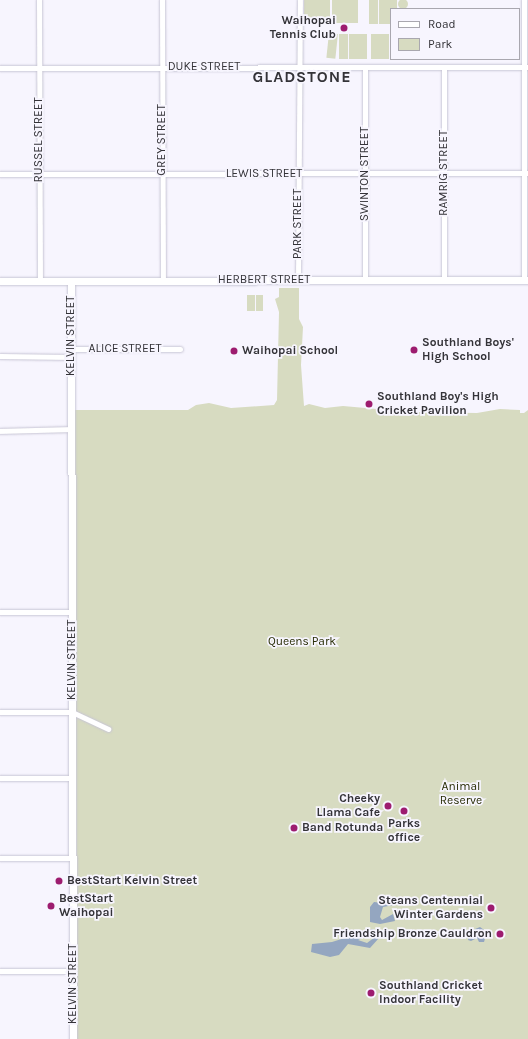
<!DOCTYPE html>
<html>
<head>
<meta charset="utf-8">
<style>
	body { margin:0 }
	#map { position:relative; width:528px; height:1039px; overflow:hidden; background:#f7f5fe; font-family:Karla,sans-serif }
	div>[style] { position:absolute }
	.green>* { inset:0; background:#d7dbc1; transform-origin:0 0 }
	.round { border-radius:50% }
	.water>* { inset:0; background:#94a6c0 }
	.roads { filter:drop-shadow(0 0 1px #c7c5d4) drop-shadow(0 0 1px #c7c5d4) }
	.street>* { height:5px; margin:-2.5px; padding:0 2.5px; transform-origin:2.5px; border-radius:2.5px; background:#fff }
	.secondary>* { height:7px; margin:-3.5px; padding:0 3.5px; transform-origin:3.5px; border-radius:3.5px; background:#fff }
	.dots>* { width:11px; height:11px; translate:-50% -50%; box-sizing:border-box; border:2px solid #f7f5fe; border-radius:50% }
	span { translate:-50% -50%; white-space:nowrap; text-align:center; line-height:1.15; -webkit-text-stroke:3.5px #f7f5fe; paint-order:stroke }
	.poi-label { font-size:12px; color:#343338; font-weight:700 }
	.right { translate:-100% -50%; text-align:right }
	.left { translate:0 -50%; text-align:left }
	.street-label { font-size:12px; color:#343338 }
	.park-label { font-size:12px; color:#282d05 }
	.district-label { font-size:16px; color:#343338; font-weight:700; letter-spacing:1px }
	.legend { position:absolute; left:390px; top:8px; width:130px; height:52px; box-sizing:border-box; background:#f7f5fe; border:1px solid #a9a7af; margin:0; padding:5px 7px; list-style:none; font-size:12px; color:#343338 }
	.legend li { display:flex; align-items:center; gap:8px; height:20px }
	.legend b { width:20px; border:1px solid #a9a7af }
</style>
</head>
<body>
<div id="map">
	<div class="green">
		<i class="round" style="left:398px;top:-1px;width:10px;height:10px"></i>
		<i style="left:304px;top:0;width:26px;height:23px"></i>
		<i style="left:332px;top:0;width:26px;height:23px"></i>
		<i style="left:369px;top:0;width:9px;height:24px"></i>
		<i style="left:379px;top:0;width:9px;height:24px"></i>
		<i style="clip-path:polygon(388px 0,397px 0,397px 9px,391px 9px,391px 24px,388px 24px)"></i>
		<i style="left:329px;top:33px;width:9px;height:25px;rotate:6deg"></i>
		<i style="left:339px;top:34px;width:9px;height:25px"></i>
		<i style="left:349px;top:34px;width:9px;height:25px"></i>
		<i style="left:358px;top:34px;width:9px;height:25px"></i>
		<i style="left:371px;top:34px;width:9px;height:25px"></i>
		<i style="left:380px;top:34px;width:9px;height:25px"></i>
		<i style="clip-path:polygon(279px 288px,299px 288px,299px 319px,303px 327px,301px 365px,304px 406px,309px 404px,325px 408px,343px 406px,410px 412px,477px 413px,500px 409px,520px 410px,520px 413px,524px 413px,528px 410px,528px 1039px,77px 1039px,75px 410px,188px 410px,196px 405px,209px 403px,231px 408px,274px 405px,277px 400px,279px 312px,275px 299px,279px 297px)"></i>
		<i style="left:247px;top:295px;width:8px;height:16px"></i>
		<i style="left:256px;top:295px;width:7px;height:16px"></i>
	</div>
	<div class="water">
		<i style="clip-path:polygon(374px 902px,392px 904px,394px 905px,383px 907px,380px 917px,382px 920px,393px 914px,395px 921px,380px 924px,370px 922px,370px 907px)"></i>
		<i style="clip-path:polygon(480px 927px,487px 932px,484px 942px,479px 942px,477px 938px,471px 941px,468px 940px,470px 931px)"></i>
		<i style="clip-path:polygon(evenodd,373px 929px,379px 938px,370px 948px,348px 944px,339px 955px,330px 957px,311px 952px,312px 944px,332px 942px,373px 929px,371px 934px,375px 937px,367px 943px,358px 940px,371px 934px)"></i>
	</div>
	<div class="roads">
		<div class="street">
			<i style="left:39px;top:0;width:281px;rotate:89.8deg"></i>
			<i style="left:162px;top:0;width:281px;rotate:89.8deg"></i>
			<i style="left:365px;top:67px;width:213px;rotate:90deg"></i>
			<i style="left:444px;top:67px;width:213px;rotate:90deg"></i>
			<i style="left:0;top:68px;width:528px;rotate:-0.11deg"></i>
			<i style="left:0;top:174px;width:528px;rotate:-0.11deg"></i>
			<i style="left:298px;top:280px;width:280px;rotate:-89.6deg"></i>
			<i style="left:524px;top:280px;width:280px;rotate:-90deg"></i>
			<i style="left:71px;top:349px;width:109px"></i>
			<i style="left:0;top:356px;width:71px;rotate:0.8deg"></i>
			<i style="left:0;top:431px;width:71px;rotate:-1.6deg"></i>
			<i style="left:0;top:612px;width:72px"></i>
			<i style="left:0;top:712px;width:72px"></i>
			<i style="left:72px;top:712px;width:40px;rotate:25deg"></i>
			<i style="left:0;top:778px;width:72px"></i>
			<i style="left:0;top:858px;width:72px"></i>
			<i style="left:0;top:971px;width:73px"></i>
		</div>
		<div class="secondary">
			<i style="left:0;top:281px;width:528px;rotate:-0.11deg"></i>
			<i style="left:71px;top:281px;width:758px;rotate:89.85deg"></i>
		</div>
	</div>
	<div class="dots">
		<i style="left:344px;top:28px;background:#9d1c6f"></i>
		<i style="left:414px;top:350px;background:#9d1c6f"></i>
		<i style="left:234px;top:351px;background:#9d1c6f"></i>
		<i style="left:369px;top:404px;background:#9d1c6f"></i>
		<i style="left:388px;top:806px;background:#9d1c6f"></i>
		<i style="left:404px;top:811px;background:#9d1c6f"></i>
		<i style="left:294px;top:828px;background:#9d1c6f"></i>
		<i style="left:59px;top:881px;background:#9d1c6f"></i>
		<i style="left:51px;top:906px;background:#9d1c6f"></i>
		<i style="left:491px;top:908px;background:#9d1c6f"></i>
		<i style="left:500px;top:934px;background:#9d1c6f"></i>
		<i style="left:371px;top:993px;background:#9d1c6f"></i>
	</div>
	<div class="poi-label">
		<span class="right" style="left:336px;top:28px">Waihopai<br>Tennis Club</span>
		<span class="left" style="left:422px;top:350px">Southland Boys'<br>High School</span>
		<span class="left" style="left:242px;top:351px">Waihopai School</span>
		<span class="left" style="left:377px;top:404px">Southland Boy's High<br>Cricket Pavilion</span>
		<span class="right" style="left:380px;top:806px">Cheeky<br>Llama Cafe</span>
		<span style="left:404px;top:831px">Parks<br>office</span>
		<span class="left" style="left:302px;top:828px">Band Rotunda</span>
		<span class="left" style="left:67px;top:881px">BestStart Kelvin Street</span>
		<span class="left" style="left:59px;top:906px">BestStart<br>Waihopai</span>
		<span class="right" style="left:483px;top:908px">Steans Centennial<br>Winter Gardens</span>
		<span class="right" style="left:492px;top:934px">Friendship Bronze Cauldron</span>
		<span class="left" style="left:379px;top:993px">Southland Cricket<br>Indoor Facility</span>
	</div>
	<div class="street-label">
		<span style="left:204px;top:67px">DUKE STREET</span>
		<span style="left:39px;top:140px;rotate:-90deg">RUSSEL STREET</span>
		<span style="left:162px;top:140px;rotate:-90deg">GREY STREET</span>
		<span style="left:444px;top:173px;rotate:-90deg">RAMRIG STREET</span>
		<span style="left:264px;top:174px">LEWIS STREET</span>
		<span style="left:365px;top:174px;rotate:-90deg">SWINTON STREET</span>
		<span style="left:298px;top:224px;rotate:-90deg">PARK STREET</span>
		<span style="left:264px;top:280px">HERBERT STREET</span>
		<span style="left:71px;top:336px;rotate:-90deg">KELVIN STREET</span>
		<span style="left:125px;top:349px">ALICE STREET</span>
		<span style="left:72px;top:660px;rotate:-90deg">KELVIN STREET</span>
		<span style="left:73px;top:984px;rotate:-90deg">KELVIN STREET</span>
	</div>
	<div class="park-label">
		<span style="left:302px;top:642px">Queens Park</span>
		<span style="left:461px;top:794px">Animal<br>Reserve</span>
	</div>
	<div class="district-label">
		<span style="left:302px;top:77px">GLADSTONE</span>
	</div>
	<ul class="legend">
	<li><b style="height:5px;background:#fff"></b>Road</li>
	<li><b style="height:11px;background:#d7dbc1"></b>Park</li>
	</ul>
</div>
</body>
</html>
